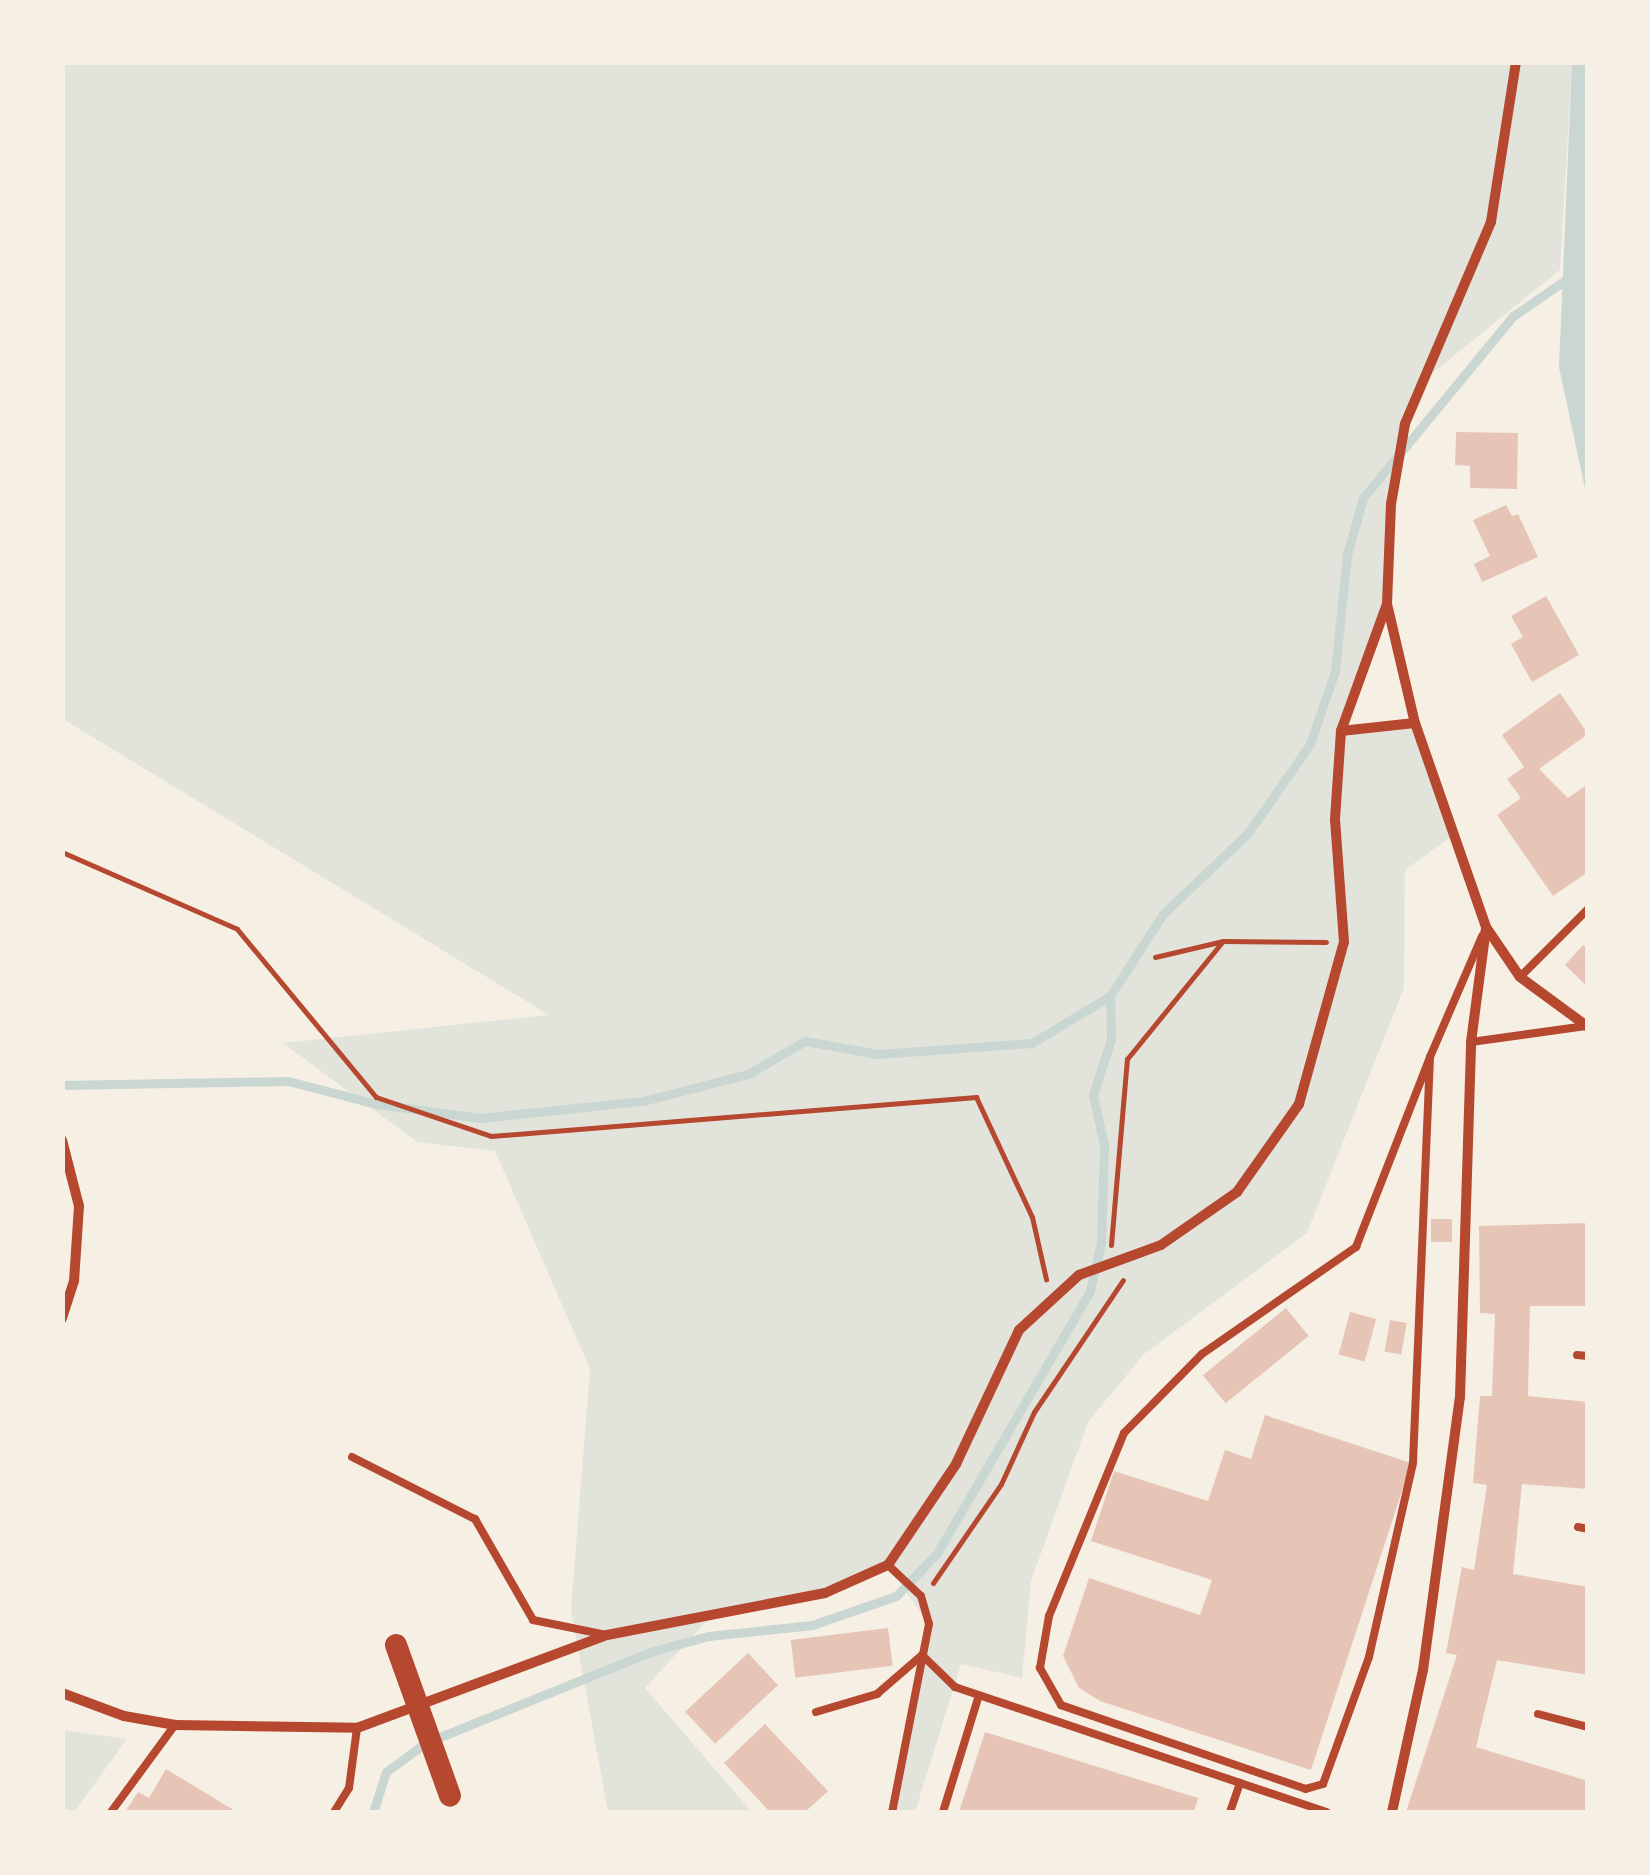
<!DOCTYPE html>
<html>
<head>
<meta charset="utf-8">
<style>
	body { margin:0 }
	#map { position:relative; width:1650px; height:1875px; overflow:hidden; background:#f6efe4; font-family:"Asap Condensed",sans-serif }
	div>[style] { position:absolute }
	.green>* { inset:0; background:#e2e4dc }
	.water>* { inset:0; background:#c9d6d2 }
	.stream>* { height:9px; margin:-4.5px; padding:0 4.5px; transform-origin:4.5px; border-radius:4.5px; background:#c9d6d2 }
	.building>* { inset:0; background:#e6c5b7; transform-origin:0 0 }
	.path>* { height:5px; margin:-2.5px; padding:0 2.5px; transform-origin:2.5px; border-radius:2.5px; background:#b5482f }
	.service>* { height:8px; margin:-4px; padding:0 4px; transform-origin:4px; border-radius:4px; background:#b5482f }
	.minor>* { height:10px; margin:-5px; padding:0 5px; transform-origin:5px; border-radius:5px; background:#b5482f }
	.primary>* { height:22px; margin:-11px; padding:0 11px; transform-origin:11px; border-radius:11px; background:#b5482f }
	span { translate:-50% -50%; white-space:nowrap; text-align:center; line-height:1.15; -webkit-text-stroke:8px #f6efe4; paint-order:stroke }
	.frame { position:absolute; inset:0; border:65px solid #f6efe4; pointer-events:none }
</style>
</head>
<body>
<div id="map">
	<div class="green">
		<i style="clip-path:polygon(63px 63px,1572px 63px,1560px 270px,1424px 380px,1405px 424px,1391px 504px,1387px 604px,1342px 730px,1415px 723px,1452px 836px,1405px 870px,1404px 988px,1307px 1233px,1144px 1354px,1088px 1422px,1031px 1581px,1022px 1678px,961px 1664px,915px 1812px,892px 1812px,929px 1624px,887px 1565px,825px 1593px,713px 1614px,645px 1688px,752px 1812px,608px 1812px,571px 1610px,590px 1369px,495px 1151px,417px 1142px,283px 1043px,549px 1015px,63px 719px)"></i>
		<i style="clip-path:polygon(63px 1730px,127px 1739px,74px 1812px,63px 1808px)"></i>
	</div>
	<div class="water">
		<i style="clip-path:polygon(1572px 63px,1588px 63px,1587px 498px,1559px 367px)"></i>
	</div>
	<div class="stream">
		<i style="left:62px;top:1085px;width:226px;rotate:-1deg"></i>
		<i style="left:288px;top:1081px;width:92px;rotate:14.5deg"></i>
		<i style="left:377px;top:1104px;width:104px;rotate:7.7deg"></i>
		<i style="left:480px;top:1118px;width:164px;rotate:-6deg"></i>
		<i style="left:643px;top:1101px;width:108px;rotate:-14.4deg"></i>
		<i style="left:748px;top:1074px;width:66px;rotate:-30.1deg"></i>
		<i style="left:805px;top:1041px;width:74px;rotate:10.1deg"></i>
		<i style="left:878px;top:1054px;width:154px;rotate:-4.1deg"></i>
		<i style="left:1032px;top:1043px;width:91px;rotate:-31.1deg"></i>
		<i style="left:1110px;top:996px;width:98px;rotate:-57.1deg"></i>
		<i style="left:1163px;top:914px;width:117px;rotate:-43.6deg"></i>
		<i style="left:1248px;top:833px;width:108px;rotate:-55.1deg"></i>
		<i style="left:1310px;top:744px;width:77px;rotate:-71.1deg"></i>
		<i style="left:1335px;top:671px;width:117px;rotate:-84.1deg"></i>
		<i style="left:1347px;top:555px;width:59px;rotate:-74.3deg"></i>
		<i style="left:1363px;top:498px;width:236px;rotate:-50.5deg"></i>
		<i style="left:1513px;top:316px;width:65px;rotate:-34.4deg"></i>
		<i style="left:1567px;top:279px;width:21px;rotate:-11deg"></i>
		<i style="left:373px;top:1812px;width:42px;rotate:-72deg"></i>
		<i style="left:386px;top:1772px;width:49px;rotate:-36.6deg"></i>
		<i style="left:425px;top:1743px;width:243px;rotate:-22deg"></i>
		<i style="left:650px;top:1652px;width:60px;rotate:-15.4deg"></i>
		<i style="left:708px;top:1636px;width:105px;rotate:-6deg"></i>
		<i style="left:812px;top:1625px;width:89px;rotate:-19deg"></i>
		<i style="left:896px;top:1596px;width:59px;rotate:-46.4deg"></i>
		<i style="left:937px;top:1553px;width:303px;rotate:-59.7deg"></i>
		<i style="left:1090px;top:1291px;width:49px;rotate:-77.1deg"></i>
		<i style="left:1101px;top:1243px;width:98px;rotate:-88.2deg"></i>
		<i style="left:1104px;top:1145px;width:51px;rotate:-102.4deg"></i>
		<i style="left:1093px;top:1095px;width:59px;rotate:-72.2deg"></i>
		<i style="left:1111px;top:1039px;width:43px;rotate:-91.3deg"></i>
	</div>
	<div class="building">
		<i style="clip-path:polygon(1456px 432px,1518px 433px,1517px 489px,1470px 488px,1470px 466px,1455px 465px)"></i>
		<i style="clip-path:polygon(1506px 505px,1512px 516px,1518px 514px,1538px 557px,1482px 582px,1474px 564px,1490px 556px,1473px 520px)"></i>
		<i style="clip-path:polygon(1546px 596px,1579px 655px,1532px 682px,1511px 644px,1523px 637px,1511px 616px)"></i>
		<i style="clip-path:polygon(1560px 693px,1588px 734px,1539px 769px,1568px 798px,1588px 784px,1588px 872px,1553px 896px,1497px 815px,1521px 798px,1507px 779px,1524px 767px,1502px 735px)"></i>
		<i style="clip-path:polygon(1583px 945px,1588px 949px,1588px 987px,1565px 965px)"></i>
		<i style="left:1431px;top:1219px;width:21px;height:23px"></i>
		<i style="clip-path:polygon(1588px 1223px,1588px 1306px,1530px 1306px,1528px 1396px,1588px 1402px,1588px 1489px,1522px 1484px,1513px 1574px,1588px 1587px,1588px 1675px,1497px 1660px,1476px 1747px,1588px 1781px,1588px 1812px,1406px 1812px,1457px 1655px,1446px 1653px,1462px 1567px,1474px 1570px,1487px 1485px,1473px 1483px,1480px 1396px,1492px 1396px,1495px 1314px,1480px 1313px,1479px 1226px)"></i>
		<i style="left:1286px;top:1308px;width:36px;height:107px;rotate:51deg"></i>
		<i style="left:1350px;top:1312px;width:27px;height:44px;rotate:15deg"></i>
		<i style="left:1390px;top:1320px;width:17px;height:32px;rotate:10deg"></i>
		<i style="clip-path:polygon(1265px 1415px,1411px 1463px,1311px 1770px,1100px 1701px,1079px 1688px,1063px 1656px,1089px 1578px,1200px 1615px,1212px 1580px,1091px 1541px,1114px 1471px,1208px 1501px,1225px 1450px,1251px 1459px)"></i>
		<i style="left:888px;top:1628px;width:38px;height:98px;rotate:83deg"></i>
		<i style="left:748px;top:1653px;width:44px;height:86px;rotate:47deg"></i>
		<i style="clip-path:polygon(765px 1724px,828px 1791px,805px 1812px,770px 1812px,724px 1763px)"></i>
		<i style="clip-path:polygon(985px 1732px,1198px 1798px,1194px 1812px,959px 1812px)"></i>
		<i style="clip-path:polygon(166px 1769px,237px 1812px,125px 1812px,138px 1792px,149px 1798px)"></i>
	</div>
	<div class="path">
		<i style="left:62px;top:852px;width:191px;rotate:23.7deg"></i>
		<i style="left:237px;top:929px;width:218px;rotate:50.4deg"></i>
		<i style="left:376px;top:1097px;width:121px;rotate:18.7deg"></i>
		<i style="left:491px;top:1136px;width:487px;rotate:-4.6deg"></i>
		<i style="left:976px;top:1097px;width:132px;rotate:65deg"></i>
		<i style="left:1032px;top:1217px;width:64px;rotate:77.3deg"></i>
		<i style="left:1155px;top:957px;width:70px;rotate:-13.2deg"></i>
		<i style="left:1223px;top:941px;width:103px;rotate:0.6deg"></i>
		<i style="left:1111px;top:1245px;width:187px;rotate:-85.1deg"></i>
		<i style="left:1127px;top:1059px;width:152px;rotate:-50.9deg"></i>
		<i style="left:933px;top:1583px;width:120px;rotate:-55.5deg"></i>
		<i style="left:1001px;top:1484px;width:79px;rotate:-65.4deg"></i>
		<i style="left:1034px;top:1412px;width:159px;rotate:-56deg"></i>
	</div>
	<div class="service">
		<i style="left:1520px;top:977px;width:96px;rotate:-45deg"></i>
		<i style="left:1471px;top:1042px;width:116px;rotate:-7.9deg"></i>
		<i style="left:1430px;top:1057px;width:406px;rotate:92.4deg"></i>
		<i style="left:1413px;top:1463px;width:199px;rotate:102.8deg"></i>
		<i style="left:1369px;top:1657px;width:135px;rotate:109.9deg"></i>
		<i style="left:1323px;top:1784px;width:18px;rotate:164deg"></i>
		<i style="left:1306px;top:1789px;width:259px;rotate:-161.1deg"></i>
		<i style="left:1061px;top:1705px;width:43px;rotate:-119.6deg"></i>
		<i style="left:1040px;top:1668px;width:53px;rotate:-80.2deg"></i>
		<i style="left:1049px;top:1616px;width:198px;rotate:-67.7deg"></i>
		<i style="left:1124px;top:1433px;width:111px;rotate:-45.4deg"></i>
		<i style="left:1202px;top:1354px;width:188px;rotate:-34.8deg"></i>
		<i style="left:1356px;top:1247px;width:204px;rotate:-68.7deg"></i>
		<i style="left:1430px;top:1057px;width:132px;rotate:-66.7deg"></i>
		<i style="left:1577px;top:1355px;width:11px;rotate:5deg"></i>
		<i style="left:352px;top:1457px;width:138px;rotate:26.8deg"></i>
		<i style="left:475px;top:1519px;width:116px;rotate:60.1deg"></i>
		<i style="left:533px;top:1620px;width:76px;rotate:11.5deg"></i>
		<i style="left:1578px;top:1527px;width:10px;rotate:11deg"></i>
		<i style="left:888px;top:1565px;width:45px;rotate:43.2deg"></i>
		<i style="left:921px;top:1596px;width:29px;rotate:74deg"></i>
		<i style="left:929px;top:1624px;width:192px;rotate:101.1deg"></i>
		<i style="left:816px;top:1712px;width:64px;rotate:-16.4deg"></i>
		<i style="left:877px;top:1694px;width:60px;rotate:-40.9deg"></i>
		<i style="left:922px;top:1655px;width:46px;rotate:44.1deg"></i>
		<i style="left:955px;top:1687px;width:392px;rotate:18.6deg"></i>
		<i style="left:1538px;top:1714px;width:52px;rotate:14.6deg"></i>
		<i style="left:111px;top:1812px;width:108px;rotate:-53.7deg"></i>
		<i style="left:334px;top:1812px;width:28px;rotate:-58deg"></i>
		<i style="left:349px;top:1788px;width:61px;rotate:-82.4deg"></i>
		<i style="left:943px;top:1812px;width:122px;rotate:-72.9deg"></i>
		<i style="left:1230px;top:1812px;width:31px;rotate:-71deg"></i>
	</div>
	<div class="minor">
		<i style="left:1516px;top:62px;width:162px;rotate:98.9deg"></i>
		<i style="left:1491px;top:222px;width:220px;rotate:113.1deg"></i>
		<i style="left:1405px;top:424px;width:81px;rotate:99.9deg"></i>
		<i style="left:1391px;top:504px;width:100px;rotate:92.3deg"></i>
		<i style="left:1387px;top:604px;width:122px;rotate:76.8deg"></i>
		<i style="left:1415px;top:723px;width:216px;rotate:70.8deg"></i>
		<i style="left:1486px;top:927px;width:60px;rotate:55.8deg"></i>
		<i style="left:1520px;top:977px;width:84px;rotate:36.3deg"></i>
		<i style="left:1341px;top:731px;width:74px;rotate:-6.2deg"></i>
		<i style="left:62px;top:1140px;width:68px;rotate:75.6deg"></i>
		<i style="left:79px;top:1206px;width:75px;rotate:93.8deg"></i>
		<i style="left:74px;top:1281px;width:40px;rotate:108deg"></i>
		<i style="left:62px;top:1693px;width:66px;rotate:20.4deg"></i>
		<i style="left:124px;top:1716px;width:52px;rotate:10deg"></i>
		<i style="left:175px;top:1725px;width:182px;rotate:0.9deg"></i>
		<i style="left:357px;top:1728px;width:267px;rotate:-20.4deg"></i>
		<i style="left:607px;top:1635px;width:222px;rotate:-10.9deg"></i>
		<i style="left:825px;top:1593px;width:69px;rotate:-24deg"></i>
		<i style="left:888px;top:1565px;width:122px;rotate:-56deg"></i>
		<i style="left:956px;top:1464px;width:148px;rotate:-64.8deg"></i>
		<i style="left:1019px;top:1330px;width:81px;rotate:-42.5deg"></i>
		<i style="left:1079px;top:1275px;width:87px;rotate:-20.1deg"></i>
		<i style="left:1161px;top:1245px;width:93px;rotate:-34.9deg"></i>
		<i style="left:1237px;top:1192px;width:108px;rotate:-54.8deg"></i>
		<i style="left:1299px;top:1104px;width:168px;rotate:-74.5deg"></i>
		<i style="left:1344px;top:942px;width:123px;rotate:-94.2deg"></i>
		<i style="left:1335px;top:819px;width:88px;rotate:-86.1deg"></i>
		<i style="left:1341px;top:731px;width:135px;rotate:-70.1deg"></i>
		<i style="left:1392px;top:1812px;width:145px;rotate:-77.7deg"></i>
		<i style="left:1423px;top:1670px;width:275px;rotate:-82.3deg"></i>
		<i style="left:1460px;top:1397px;width:355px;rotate:-88.2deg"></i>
		<i style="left:1471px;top:1042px;width:115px;rotate:-82.5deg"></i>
	</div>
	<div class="primary">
		<i style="left:396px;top:1645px;width:160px;rotate:70.3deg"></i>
	</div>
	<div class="frame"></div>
</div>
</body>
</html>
